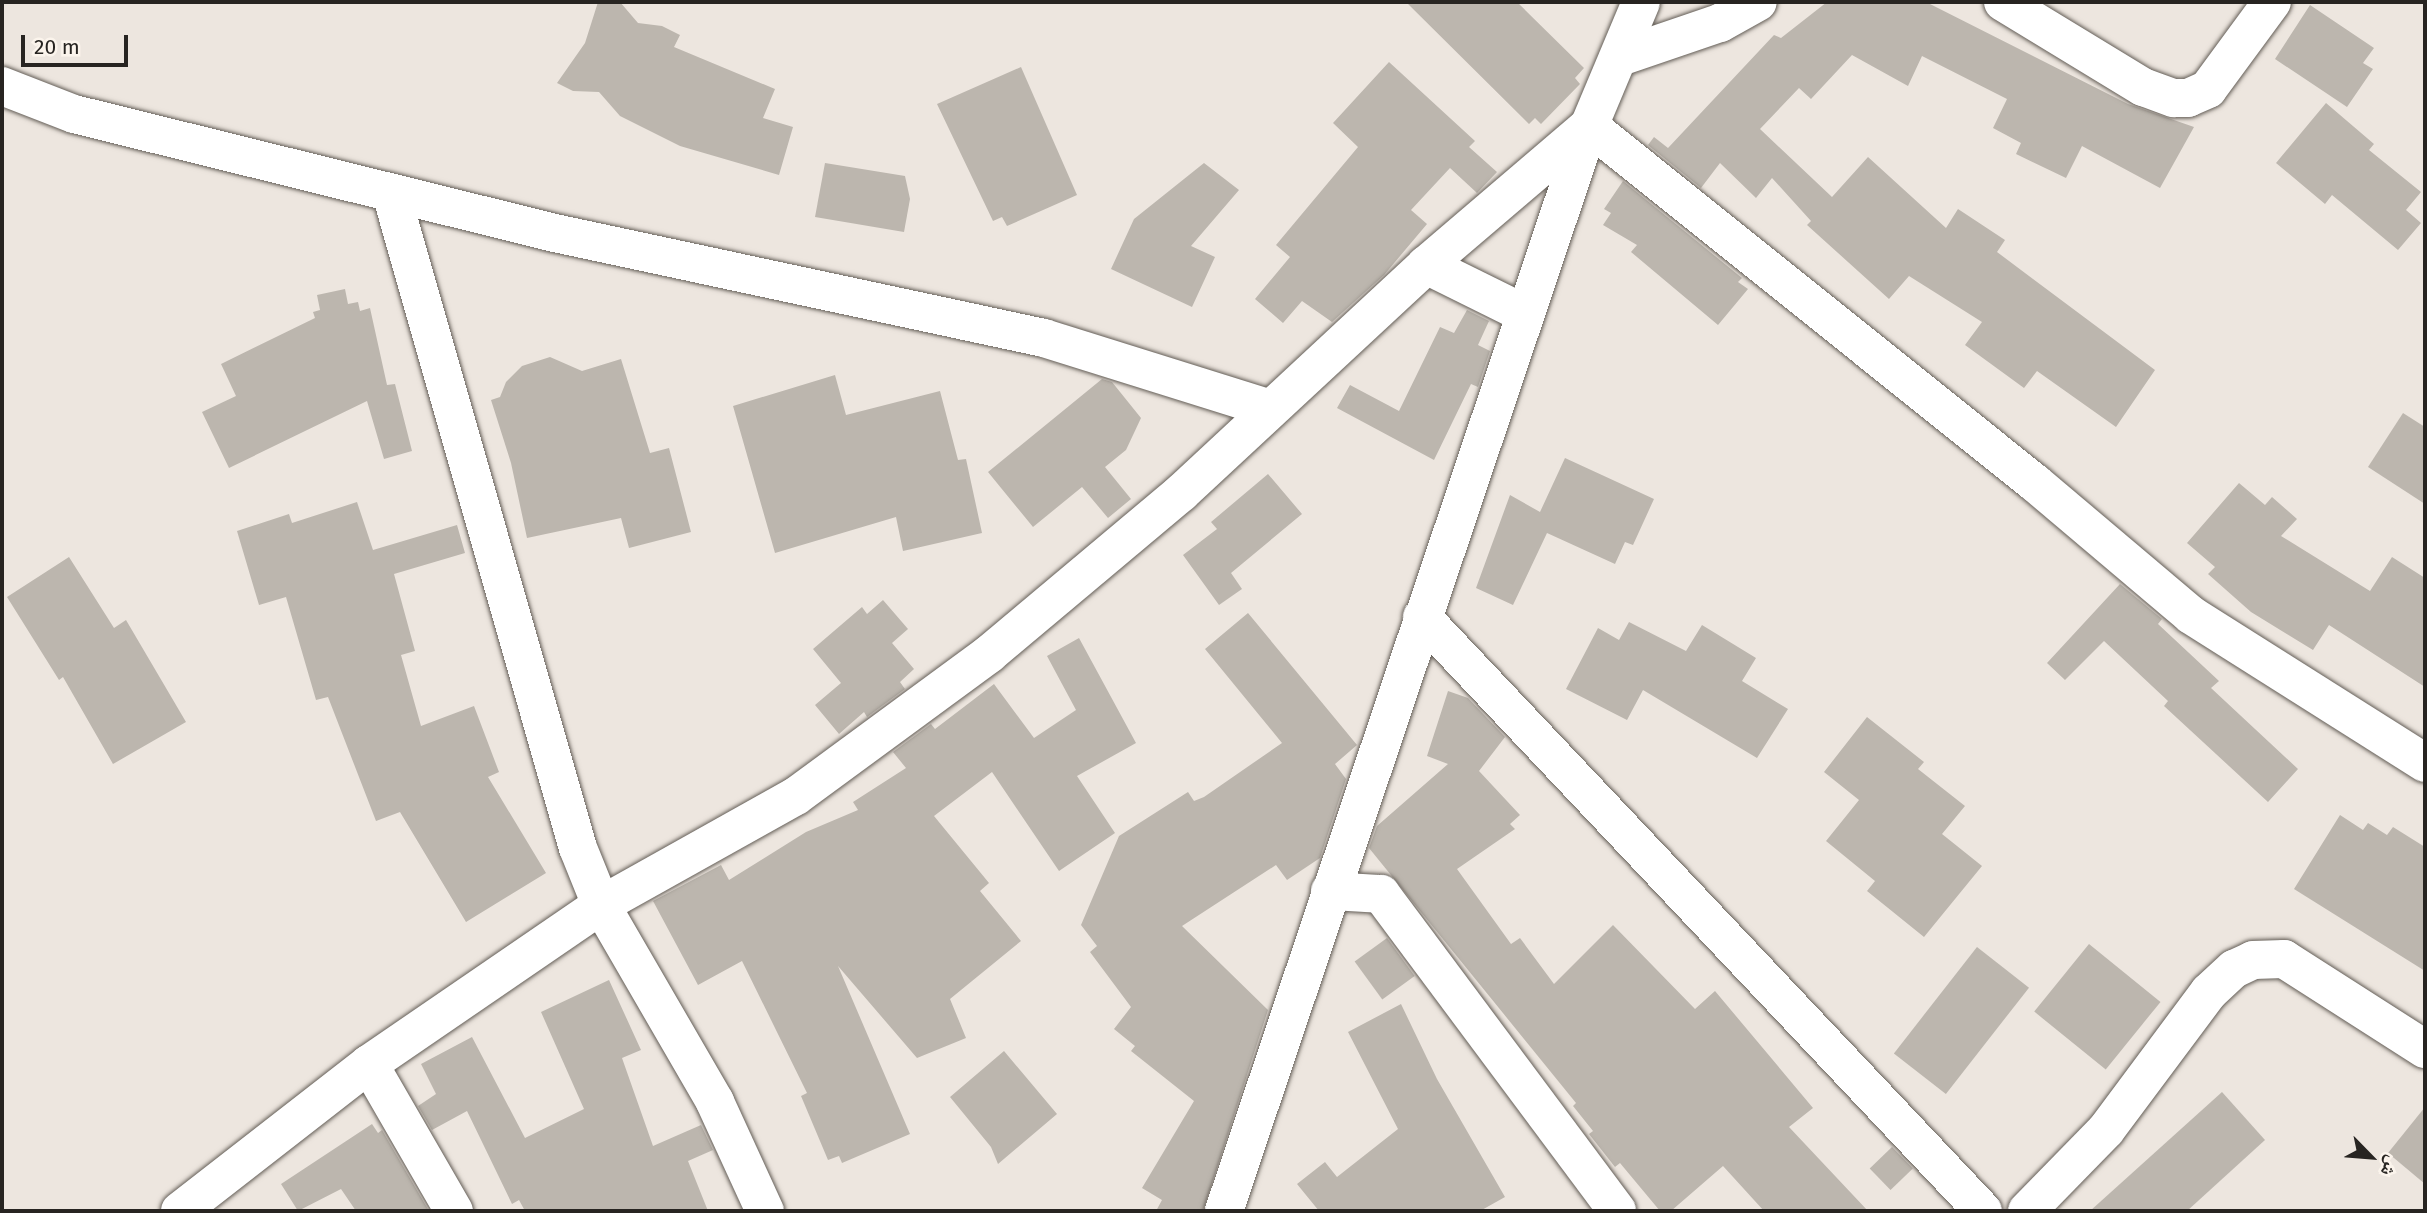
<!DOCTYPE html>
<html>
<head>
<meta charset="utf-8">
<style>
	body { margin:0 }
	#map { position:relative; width:2427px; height:1213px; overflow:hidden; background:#ede6df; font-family:"Fira Sans","Noto Naskh Arabic",sans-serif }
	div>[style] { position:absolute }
	.building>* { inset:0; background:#bcb6ae; transform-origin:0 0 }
	.roads { filter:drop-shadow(0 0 2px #635d56) drop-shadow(0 0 2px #635d56) }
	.minor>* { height:38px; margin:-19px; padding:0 19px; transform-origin:19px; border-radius:19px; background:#fff }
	span { translate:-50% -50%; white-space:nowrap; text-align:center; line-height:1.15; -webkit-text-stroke:5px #fbf4ec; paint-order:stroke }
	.frame { position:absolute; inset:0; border:4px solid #272421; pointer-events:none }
	.north { position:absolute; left:2336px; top:1122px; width:70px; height:70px; -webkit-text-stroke:5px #fbf4ec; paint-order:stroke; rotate:115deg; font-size:19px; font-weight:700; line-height:28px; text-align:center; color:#272421 }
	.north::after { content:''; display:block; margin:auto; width:24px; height:32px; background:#272421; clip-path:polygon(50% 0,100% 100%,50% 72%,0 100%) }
	.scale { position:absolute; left:21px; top:35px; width:107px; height:32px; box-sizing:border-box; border:4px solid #272421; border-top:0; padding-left:9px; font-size:21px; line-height:24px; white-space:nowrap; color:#272421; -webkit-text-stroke:5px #fbf4ec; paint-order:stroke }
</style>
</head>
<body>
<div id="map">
	<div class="building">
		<i style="clip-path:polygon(598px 2px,620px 2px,638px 23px,662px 26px,680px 35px,674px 47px,775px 89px,763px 118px,793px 127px,779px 175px,680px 146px,620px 116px,599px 92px,573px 91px,557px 83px,585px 43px)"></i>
		<i style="clip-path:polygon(1406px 2px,1517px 2px,1584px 68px,1575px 78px,1580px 84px,1541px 124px,1535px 118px,1529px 124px)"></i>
		<i style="clip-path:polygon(1827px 2px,1926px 2px,2128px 104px,2194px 127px,2160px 188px,2082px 146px,2066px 178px,2016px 154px,2021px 143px,1993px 128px,2007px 99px,1922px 56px,1908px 86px,1852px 55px,1811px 99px,1799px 88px,1760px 129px,1832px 197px,1868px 157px,1946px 228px,1958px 209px,2005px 240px,1997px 252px,2155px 370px,2116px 427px,2037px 371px,2024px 388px,1965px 345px,1982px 322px,1909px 276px,1889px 299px,1807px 225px,1811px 221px,1772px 178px,1756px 198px,1720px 163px,1701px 188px,1648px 145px,1654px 137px,1668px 148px,1774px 35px,1781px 38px)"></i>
		<i style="clip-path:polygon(2310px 5px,2374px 48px,2363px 63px,2373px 69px,2347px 107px,2275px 59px)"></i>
		<i style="clip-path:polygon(1389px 62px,1475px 141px,1469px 147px,1497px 172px,1477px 193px,1450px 168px,1411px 210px,1427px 224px,1384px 275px,1332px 322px,1302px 301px,1283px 323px,1255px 299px,1290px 257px,1276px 245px,1358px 147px,1333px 123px)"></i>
		<i style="clip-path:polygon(1021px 67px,1077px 195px,1007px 226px,1002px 217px,993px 221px,937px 104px)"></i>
		<i style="clip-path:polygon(2326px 103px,2374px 144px,2369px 150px,2421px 192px,2406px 210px,2421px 223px,2398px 250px,2332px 195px,2325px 204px,2276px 163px)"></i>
		<i style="clip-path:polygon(825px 163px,905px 176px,910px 199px,904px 232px,815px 217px)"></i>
		<i style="clip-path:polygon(1204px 163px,1239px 190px,1191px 246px,1215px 257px,1192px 307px,1111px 269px,1134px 219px)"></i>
		<i style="clip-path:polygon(1623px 181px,1742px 278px,1738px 282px,1748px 289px,1718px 325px,1631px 252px,1637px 245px,1603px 225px,1611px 213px,1604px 209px)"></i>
		<i style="clip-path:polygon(345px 289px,348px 304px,358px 302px,360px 311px,370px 308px,387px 385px,395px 384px,412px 451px,384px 459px,367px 401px,229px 468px,202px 412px,236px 396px,221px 364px,315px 318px,313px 312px,320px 310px,317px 295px)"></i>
		<i style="clip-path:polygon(1467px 310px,1489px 321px,1478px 345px,1490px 351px,1478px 387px,1471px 384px,1434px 460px,1337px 408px,1350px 385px,1399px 411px,1440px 327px,1454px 333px)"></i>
		<i style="clip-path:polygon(550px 357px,582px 371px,621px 359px,650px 453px,669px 448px,691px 532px,629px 548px,621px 518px,527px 538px,511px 463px,491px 400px,500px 397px,506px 382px,522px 366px)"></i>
		<i style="clip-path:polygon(835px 375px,846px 415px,940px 391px,958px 460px,966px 459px,982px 533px,903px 551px,896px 517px,775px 553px,733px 406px)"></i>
		<i style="clip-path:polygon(1102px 379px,1112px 382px,1141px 418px,1126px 450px,1105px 467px,1131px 499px,1108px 518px,1082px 487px,1033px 527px,988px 472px)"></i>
		<i style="clip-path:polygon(2403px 413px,2425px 427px,2425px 504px,2368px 467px)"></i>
		<i style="clip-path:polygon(1565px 458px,1654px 499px,1633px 545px,1625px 542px,1615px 564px,1547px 533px,1513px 605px,1476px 588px,1510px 495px,1540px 512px)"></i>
		<i style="clip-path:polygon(1268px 474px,1302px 514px,1231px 573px,1242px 589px,1219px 605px,1183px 555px,1217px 529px,1211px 522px)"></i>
		<i style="clip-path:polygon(2239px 483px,2265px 505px,2272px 497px,2297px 519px,2281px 536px,2370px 591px,2392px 557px,2425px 578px,2425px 687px,2329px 625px,2313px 650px,2251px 612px,2208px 574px,2215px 567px,2187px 543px)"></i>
		<i style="clip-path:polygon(357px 502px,373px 550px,457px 525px,465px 553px,394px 574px,415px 651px,401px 655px,421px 726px,474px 706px,499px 772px,488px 777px,546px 873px,466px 922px,400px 812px,376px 821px,328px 697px,316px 700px,286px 597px,259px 605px,237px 531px,289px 514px,292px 523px)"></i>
		<i style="clip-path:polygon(69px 557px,114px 628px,126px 620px,186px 722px,113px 764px,63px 677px,59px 680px,7px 597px)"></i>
		<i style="clip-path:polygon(2120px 584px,2162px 619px,2158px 624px,2219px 681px,2211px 688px,2298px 769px,2268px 802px,2164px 706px,2168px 701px,2104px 641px,2065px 680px,2047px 663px)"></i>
		<i style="clip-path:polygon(883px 600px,908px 629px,892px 643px,914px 669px,900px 682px,905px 689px,867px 717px,864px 712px,839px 734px,815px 705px,841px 683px,813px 649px,862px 607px,867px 614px)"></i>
		<i style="clip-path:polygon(1248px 613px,1357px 745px,1335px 764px,1346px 779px,1320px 858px,1287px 880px,1276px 865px,1182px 926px,1268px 1010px,1203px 1211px,1156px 1211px,1162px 1200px,1142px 1188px,1194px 1101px,1131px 1051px,1135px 1046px,1114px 1029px,1131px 1007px,1090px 952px,1097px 946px,1081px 925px,1119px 836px,1188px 792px,1194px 801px,1204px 797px,1282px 743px,1205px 649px)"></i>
		<i style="clip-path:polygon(1629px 622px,1686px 651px,1702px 625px,1756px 658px,1742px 681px,1788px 709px,1757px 758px,1643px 690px,1627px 720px,1566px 689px,1598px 628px,1619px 640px)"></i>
		<i style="clip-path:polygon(1079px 638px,1136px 743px,1077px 776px,1115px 833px,1059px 871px,992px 772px,934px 816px,989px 883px,980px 891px,1021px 941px,950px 999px,966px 1038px,917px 1058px,838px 966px,910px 1134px,842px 1163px,839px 1156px,828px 1160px,801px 1096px,807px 1093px,742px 961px,698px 985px,653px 901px,721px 865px,729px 880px,806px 832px,858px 810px,853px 802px,906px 768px,893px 752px,931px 724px,935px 729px,994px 684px,1034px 738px,1076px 710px,1047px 656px)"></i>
		<i style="clip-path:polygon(1448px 691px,1468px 698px,1505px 737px,1479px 771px,1520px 815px,1510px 824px,1515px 829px,1457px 869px,1511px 944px,1520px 938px,1554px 984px,1613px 925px,1695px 1009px,1715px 991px,1813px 1108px,1789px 1127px,1868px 1211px,1764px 1211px,1723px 1166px,1671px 1211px,1660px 1211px,1620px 1163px,1615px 1167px,1589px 1134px,1593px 1131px,1573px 1106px,1576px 1103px,1369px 848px,1377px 826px,1448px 764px,1427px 756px)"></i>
		<i style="clip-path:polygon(1867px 717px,1924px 762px,1918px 769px,1965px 806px,1942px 834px,1982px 866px,1924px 937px,1867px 891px,1875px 881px,1826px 841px,1859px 800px,1824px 772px)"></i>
		<i style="clip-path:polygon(2340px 815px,2363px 830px,2368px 823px,2387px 835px,2393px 827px,2425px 847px,2425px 971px,2294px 889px)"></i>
		<i style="left:1387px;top:938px;width:47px;height:40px;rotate:54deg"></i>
		<i style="left:2089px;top:944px;width:92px;height:87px;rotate:39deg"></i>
		<i style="left:1977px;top:947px;width:66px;height:135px;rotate:38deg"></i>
		<i style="clip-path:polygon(609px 980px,641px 1050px,622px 1058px,653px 1146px,701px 1125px,713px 1150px,688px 1161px,708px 1211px,525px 1211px,519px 1200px,512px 1204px,467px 1111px,432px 1130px,418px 1106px,436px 1094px,421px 1064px,472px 1037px,525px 1138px,584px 1109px,541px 1012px)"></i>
		<i style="clip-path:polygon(1401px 1004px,1437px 1079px,1505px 1197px,1480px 1211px,1319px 1211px,1297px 1184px,1325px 1162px,1337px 1177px,1398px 1129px,1348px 1032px)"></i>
		<i style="clip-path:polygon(1004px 1051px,1057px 1114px,998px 1164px,991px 1147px,950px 1097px)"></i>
		<i style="clip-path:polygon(2222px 1092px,2265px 1140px,2187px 1211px,2090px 1211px)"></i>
		<i style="clip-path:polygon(2425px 1107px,2425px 1184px,2388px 1153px)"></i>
		<i style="clip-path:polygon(372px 1124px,378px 1133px,382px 1130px,429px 1211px,356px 1211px,341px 1189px,298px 1211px,281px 1184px)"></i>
		<i style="left:1892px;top:1147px;width:30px;height:31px;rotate:46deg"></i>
	</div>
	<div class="roads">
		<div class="minor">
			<i style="left:2003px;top:2px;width:164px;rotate:31.3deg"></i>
			<i style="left:2143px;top:87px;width:33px;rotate:20deg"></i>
			<i style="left:2174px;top:98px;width:14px"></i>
			<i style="left:2188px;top:98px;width:22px;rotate:-24deg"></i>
			<i style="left:2208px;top:89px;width:108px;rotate:-53.7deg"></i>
			<i style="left:1620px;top:57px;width:106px;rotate:-18.8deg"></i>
			<i style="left:1720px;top:23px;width:43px;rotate:-28.9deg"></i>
			<i style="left:2px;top:86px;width:77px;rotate:21.3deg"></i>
			<i style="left:74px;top:114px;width:490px;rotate:13.9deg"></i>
			<i style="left:550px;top:232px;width:505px;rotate:12.11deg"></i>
			<i style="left:1044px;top:338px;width:235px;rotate:17.4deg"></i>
			<i style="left:391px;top:193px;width:681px;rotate:74.07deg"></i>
			<i style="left:578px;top:848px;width:61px;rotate:68deg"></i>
			<i style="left:601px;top:905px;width:228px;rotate:59.9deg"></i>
			<i style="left:715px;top:1102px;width:120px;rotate:65.4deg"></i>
			<i style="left:1426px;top:265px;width:110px;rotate:26.3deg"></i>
			<i style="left:1422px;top:617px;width:817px;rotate:46.64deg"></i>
			<i style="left:1330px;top:891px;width:51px;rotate:3.4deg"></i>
			<i style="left:1381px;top:894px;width:395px;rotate:53.3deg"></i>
			<i style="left:369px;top:1064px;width:170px;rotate:60deg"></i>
			<i style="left:180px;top:1211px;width:239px;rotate:-37.9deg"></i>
			<i style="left:369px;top:1064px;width:281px;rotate:-34.4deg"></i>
			<i style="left:601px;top:905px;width:223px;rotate:-29.2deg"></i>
			<i style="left:796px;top:796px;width:240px;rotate:-36.3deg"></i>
			<i style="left:989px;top:654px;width:251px;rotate:-40deg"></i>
			<i style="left:1181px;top:493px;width:335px;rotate:-42.9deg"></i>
			<i style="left:1426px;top:265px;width:214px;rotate:-40.5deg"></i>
			<i style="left:1589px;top:126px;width:571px;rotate:38.68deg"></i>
			<i style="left:2035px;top:483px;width:204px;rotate:40.2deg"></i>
			<i style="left:2191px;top:615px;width:277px;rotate:32.3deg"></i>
			<i style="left:1224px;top:1211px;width:1145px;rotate:-71.41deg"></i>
			<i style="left:1589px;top:126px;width:134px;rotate:-67.2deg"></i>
			<i style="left:2027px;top:1211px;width:113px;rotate:-45.7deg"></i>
			<i style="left:2106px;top:1130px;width:172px;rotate:-53.3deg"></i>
			<i style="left:2209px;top:992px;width:34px;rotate:-43deg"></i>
			<i style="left:2234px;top:969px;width:21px;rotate:-25deg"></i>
			<i style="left:2253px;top:960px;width:31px;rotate:-2deg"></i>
			<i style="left:2284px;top:959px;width:167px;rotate:32.6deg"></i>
		</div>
	</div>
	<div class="frame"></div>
	<div class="north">ش</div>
	<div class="scale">20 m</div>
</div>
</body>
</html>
